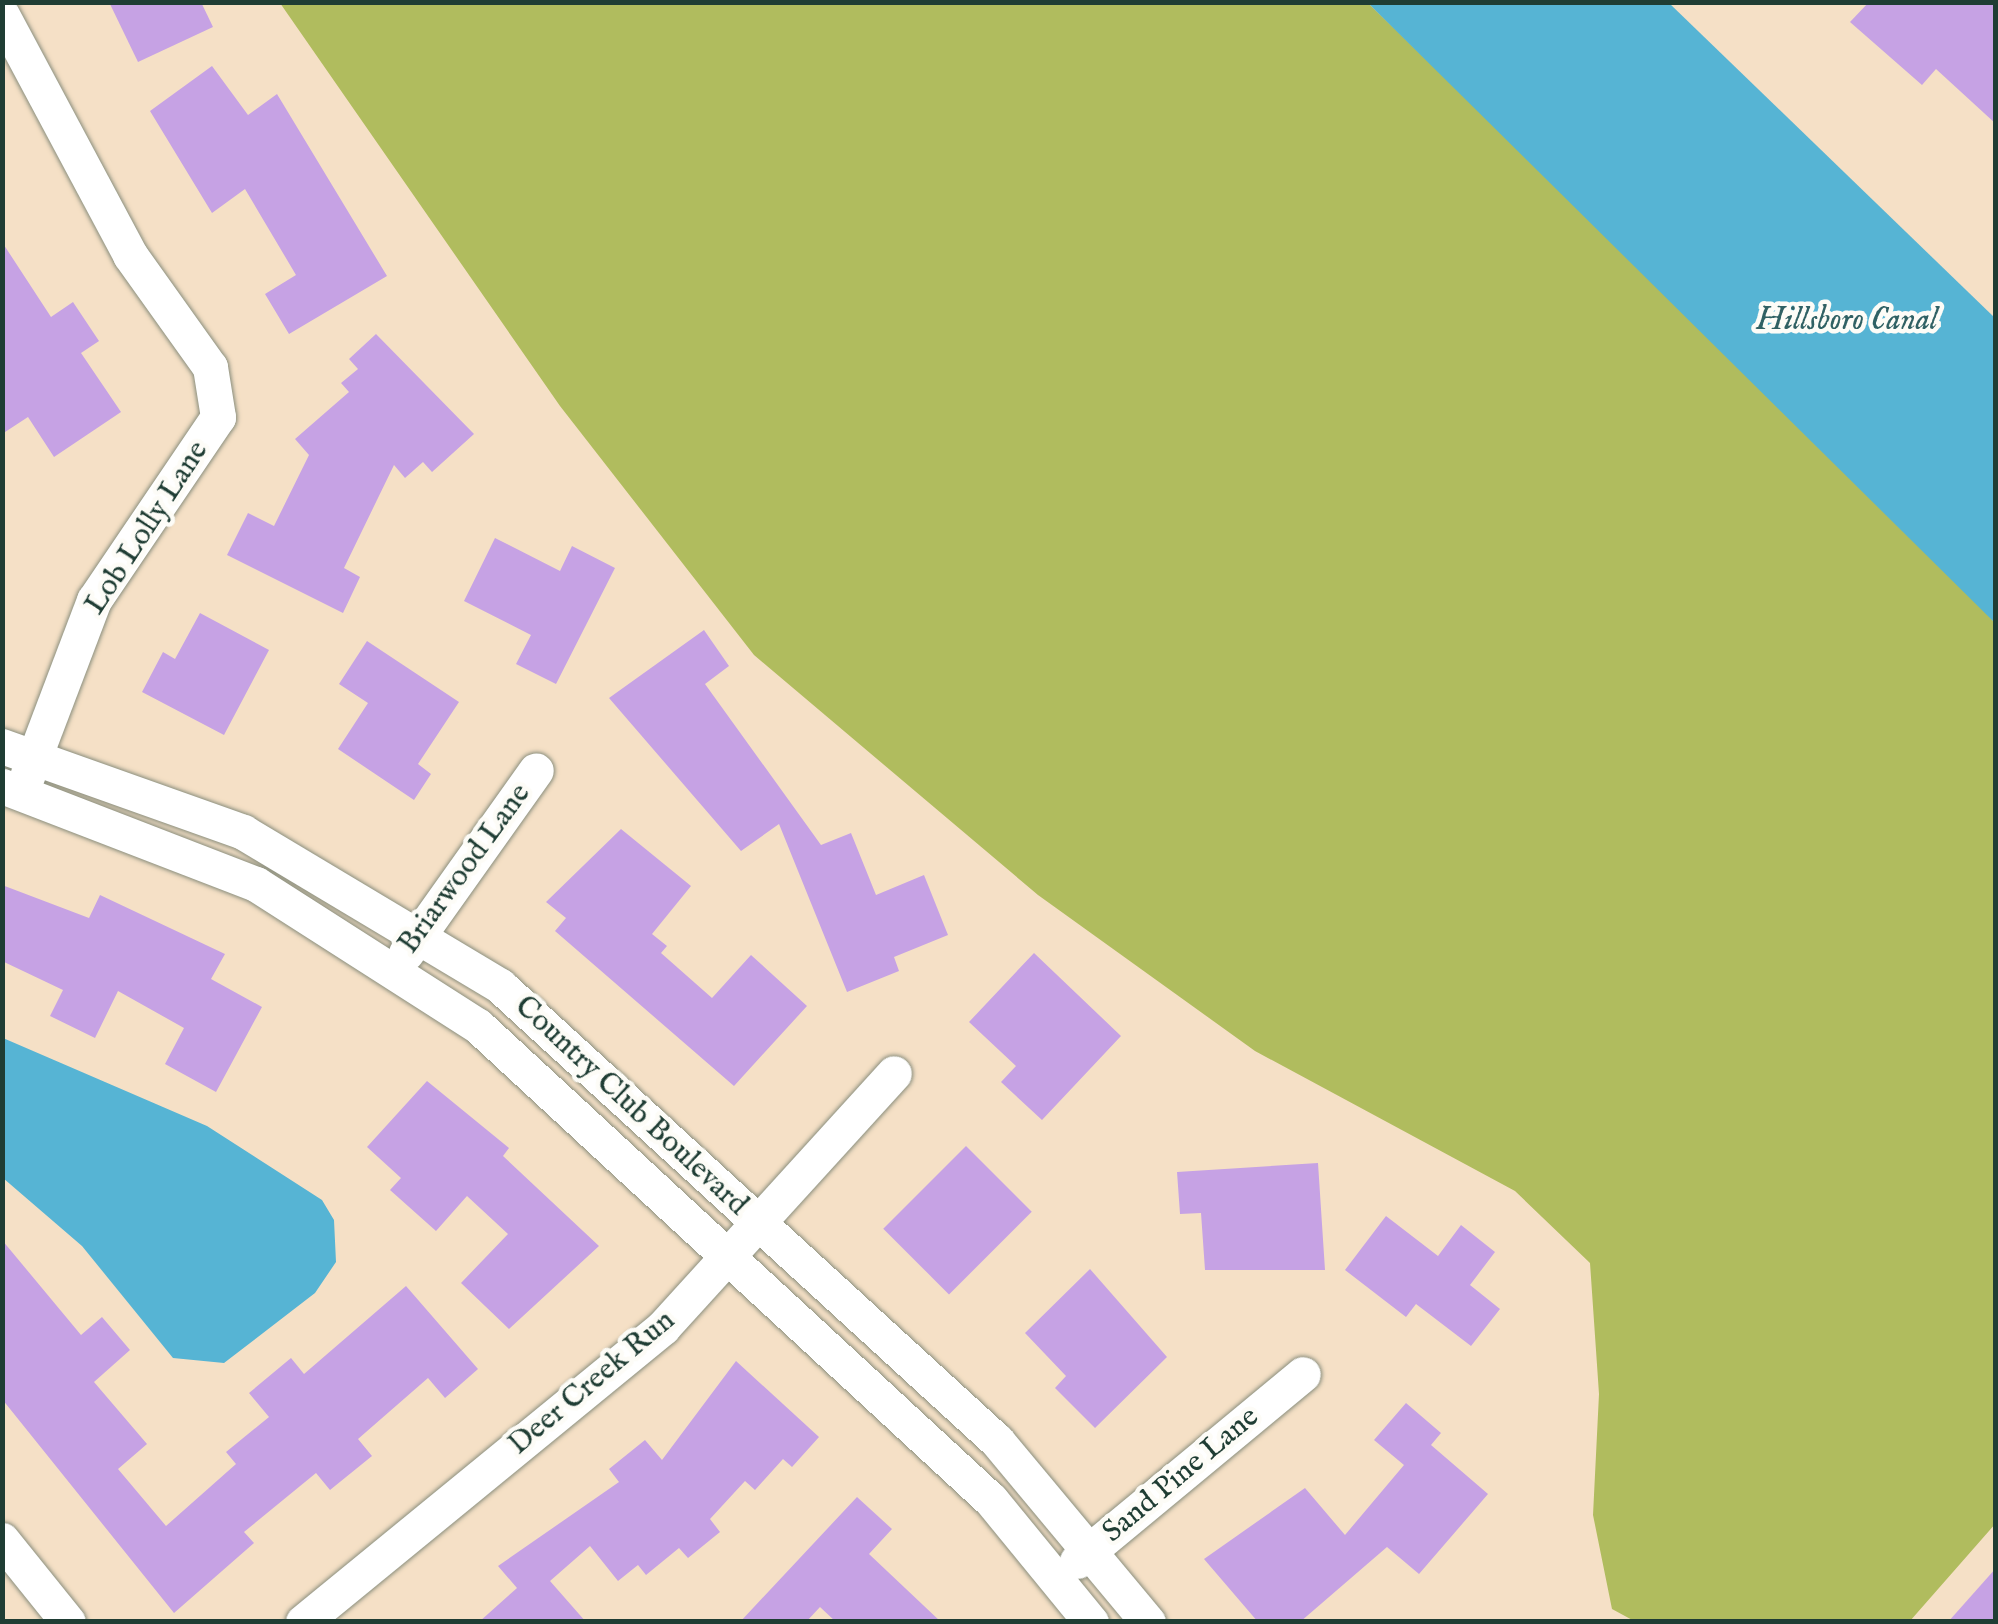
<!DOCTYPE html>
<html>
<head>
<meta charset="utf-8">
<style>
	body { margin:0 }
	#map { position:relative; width:1998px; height:1624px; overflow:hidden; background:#f5e0c6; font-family:"IM FELL English",serif }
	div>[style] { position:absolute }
	.green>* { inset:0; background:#b0bc5e }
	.water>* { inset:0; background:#56b4d4 }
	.building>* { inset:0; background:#c6a2e4; transform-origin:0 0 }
	.roads { filter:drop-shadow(0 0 2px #8a8e7d) drop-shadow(0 0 2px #8a8e7d) }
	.street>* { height:35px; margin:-17.5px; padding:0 17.5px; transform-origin:17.5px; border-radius:17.5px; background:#fff }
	span { translate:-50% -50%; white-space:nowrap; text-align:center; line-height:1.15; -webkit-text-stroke:9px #fdfcf7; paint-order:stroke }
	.street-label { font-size:30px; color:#1f3d34 }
	.water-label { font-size:32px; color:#306164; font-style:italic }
	.frame { position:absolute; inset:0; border:5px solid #1f3d34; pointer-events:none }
</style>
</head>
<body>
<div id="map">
	<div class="green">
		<i style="clip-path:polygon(280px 3px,1368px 3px,1924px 543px,1995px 623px,1996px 1523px,1910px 1621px,1636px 1622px,1612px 1609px,1593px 1515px,1599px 1394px,1590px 1263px,1515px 1191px,1255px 1051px,1038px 895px,754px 655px,560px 406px)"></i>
	</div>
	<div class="water">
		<i style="clip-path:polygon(1368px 3px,1669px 3px,1995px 318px,1995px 623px)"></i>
		<i style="clip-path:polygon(3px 1038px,207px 1126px,322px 1200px,334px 1220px,336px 1262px,315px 1293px,224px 1363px,173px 1358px,82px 1246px,3px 1178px)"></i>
	</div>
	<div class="building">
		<i style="clip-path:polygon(109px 2px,201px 2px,213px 27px,138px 62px)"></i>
		<i style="clip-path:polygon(1869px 2px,1996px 2px,1996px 124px,1936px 69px,1922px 85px,1850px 22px)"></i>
		<i style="clip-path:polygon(212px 66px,248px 115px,277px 94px,387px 276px,289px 334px,265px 294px,296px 275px,245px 189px,212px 213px,150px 111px)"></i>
		<i style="clip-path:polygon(2px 242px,51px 317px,73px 302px,99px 341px,81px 353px,121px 412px,54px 457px,28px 417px,2px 434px)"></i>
		<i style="clip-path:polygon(376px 334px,474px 434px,432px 472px,423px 462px,405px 478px,394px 465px,344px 568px,360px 577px,343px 613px,227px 555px,248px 513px,274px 526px,309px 455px,295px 439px,349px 392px,341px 383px,358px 369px,349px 359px)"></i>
		<i style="clip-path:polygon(495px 538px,560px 571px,572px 546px,615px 568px,556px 684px,516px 664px,531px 635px,464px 601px)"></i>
		<i style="clip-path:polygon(200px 613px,269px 650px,224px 735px,142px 692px,163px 652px,175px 659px)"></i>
		<i style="clip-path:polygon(704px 630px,729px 666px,705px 684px,821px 845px,851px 833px,876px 895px,924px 875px,948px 935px,894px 957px,899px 971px,847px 992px,779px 824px,741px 851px,609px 698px)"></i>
		<i style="clip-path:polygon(367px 641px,459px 702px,418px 764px,431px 774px,414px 800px,338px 749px,368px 703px,339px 684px)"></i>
		<i style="clip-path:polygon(621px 829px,691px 886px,652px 934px,667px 946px,661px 953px,712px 998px,751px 955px,807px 1006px,734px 1086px,555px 931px,566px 918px,546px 902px)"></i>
		<i style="clip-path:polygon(2px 885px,89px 918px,100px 895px,225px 954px,211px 979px,262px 1007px,216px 1092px,165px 1064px,184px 1028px,118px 991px,95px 1038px,50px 1016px,63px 990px,2px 961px)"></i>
		<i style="clip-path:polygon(1034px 953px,1121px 1036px,1042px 1120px,1001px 1082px,1016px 1066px,969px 1022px)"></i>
		<i style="clip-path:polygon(427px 1081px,509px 1148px,503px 1156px,599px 1246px,509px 1329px,461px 1283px,508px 1234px,467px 1196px,436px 1231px,390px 1190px,401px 1178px,367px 1147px)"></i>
		<i style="left:966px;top:1146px;width:93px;height:117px;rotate:45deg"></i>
		<i style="clip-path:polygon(1318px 1163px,1325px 1270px,1205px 1270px,1201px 1213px,1180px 1214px,1177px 1172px)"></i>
		<i style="clip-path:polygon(1386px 1216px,1438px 1256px,1461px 1225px,1495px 1252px,1470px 1285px,1500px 1309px,1471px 1346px,1416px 1304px,1406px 1317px,1345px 1270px)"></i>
		<i style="clip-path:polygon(2px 1240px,81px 1335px,102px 1317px,130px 1350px,94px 1382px,147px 1444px,118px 1469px,166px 1526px,236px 1464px,226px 1452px,269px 1417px,249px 1393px,291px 1358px,304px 1374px,406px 1286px,478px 1369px,445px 1398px,428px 1378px,358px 1439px,372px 1456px,330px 1490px,316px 1473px,244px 1532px,254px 1543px,174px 1613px,2px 1399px)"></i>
		<i style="clip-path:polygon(1090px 1269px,1167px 1357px,1095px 1428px,1055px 1388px,1066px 1376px,1025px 1333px)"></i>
		<i style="clip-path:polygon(736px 1361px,819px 1437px,792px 1467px,783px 1459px,755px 1490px,745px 1481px,710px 1519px,720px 1532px,688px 1558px,679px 1548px,646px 1575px,638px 1565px,618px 1581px,590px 1546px,550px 1581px,586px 1622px,479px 1622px,517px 1588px,498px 1566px,619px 1482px,609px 1469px,645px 1440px,662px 1460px)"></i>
		<i style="clip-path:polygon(1406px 1403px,1441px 1433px,1431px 1445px,1488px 1494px,1419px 1574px,1387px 1547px,1300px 1622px,1258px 1622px,1204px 1559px,1305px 1488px,1345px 1535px,1404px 1465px,1374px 1440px)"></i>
		<i style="clip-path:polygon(857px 1497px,892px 1529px,869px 1554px,941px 1622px,836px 1622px,820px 1607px,806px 1622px,740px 1622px)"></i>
		<i style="clip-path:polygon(1996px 1568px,1996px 1622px,1948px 1622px)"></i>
	</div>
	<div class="roads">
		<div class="street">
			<i style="left:2px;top:15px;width:272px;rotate:61.9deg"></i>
			<i style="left:130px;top:255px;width:138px;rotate:54.5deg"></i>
			<i style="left:210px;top:367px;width:51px;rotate:80.9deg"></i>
			<i style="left:218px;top:417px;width:221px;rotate:124.1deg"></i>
			<i style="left:94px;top:600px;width:188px;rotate:110.8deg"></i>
			<i style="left:2px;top:746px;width:256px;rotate:19.6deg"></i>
			<i style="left:243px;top:832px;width:300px;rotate:30.9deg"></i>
			<i style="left:500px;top:986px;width:674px;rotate:42.47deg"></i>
			<i style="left:997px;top:1441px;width:236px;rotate:50.2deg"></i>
			<i style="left:2px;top:786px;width:272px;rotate:21.1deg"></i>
			<i style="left:256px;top:884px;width:264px;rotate:32.6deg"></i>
			<i style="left:478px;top:1026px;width:698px;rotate:42.74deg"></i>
			<i style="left:991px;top:1500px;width:158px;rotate:50.7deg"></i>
			<i style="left:406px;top:953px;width:224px;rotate:-54.6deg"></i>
			<i style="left:2px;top:1540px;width:105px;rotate:51.2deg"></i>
			<i style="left:1077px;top:1561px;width:293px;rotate:-39.6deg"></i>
			<i style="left:303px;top:1622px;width:465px;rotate:-39.3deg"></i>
			<i style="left:663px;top:1327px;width:343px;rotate:-47.7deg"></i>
		</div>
	</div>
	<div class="street-label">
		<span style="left:147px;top:528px;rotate:-57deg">Lob Lolly Lane</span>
		<span style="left:465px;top:869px;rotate:-54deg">Briarwood Lane</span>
		<span style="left:631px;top:1106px;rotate:43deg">Country Club Boulevard</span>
		<span style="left:592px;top:1383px;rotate:-40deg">Deer Creek Run</span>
		<span style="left:1181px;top:1475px;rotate:-40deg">Sand Pine Lane</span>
	</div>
	<div class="water-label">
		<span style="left:1847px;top:321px">Hillsboro Canal</span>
	</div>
	<div class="frame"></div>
</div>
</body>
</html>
